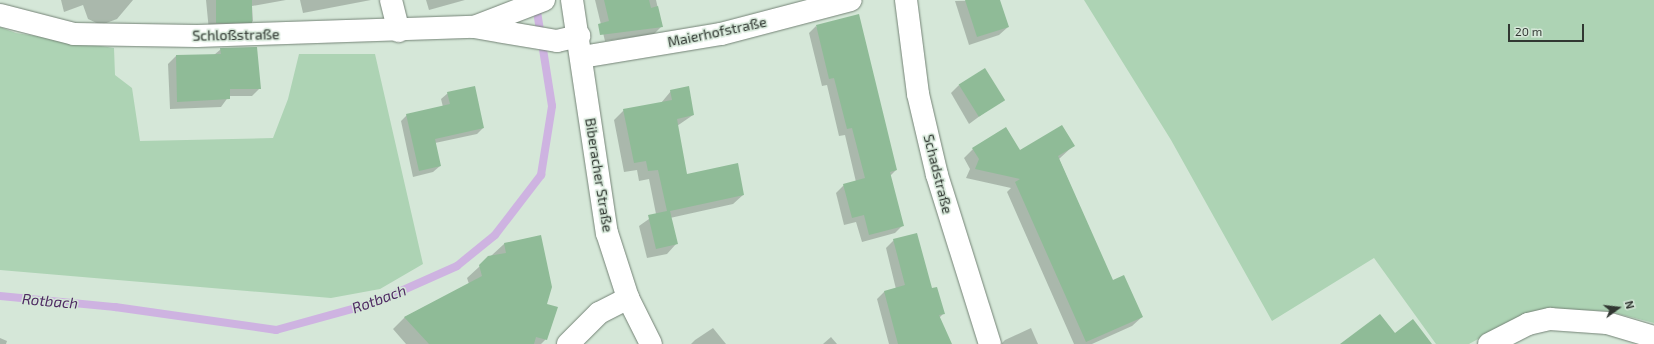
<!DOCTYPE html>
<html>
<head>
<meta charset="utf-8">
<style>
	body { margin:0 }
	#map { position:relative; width:1654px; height:344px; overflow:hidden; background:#d5e7d8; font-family:"Exo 2",sans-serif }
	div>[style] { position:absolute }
	.green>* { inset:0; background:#add3b4 }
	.shadow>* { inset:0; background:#0003 }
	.stream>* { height:8px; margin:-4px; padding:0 4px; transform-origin:4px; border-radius:4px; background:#ceb3e1 }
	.building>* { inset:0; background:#8fbb97; transform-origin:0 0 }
	.roads { filter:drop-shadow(0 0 1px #748376) drop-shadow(0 0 1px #748376) }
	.minor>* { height:22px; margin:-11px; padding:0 11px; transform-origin:11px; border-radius:11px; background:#fff }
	span { translate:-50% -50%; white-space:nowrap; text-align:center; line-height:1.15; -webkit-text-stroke:3px #d5e7d8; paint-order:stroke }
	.street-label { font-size:14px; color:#313732 }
	.water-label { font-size:15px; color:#4e2a62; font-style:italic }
	.north { position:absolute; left:1598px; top:288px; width:40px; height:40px; -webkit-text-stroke:3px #d5e7d8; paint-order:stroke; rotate:75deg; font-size:11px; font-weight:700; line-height:16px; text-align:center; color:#313732 }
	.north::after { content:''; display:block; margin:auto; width:14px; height:18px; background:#313732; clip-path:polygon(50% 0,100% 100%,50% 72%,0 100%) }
	.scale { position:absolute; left:1508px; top:24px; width:76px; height:18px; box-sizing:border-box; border:2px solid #313732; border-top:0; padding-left:5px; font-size:12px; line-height:14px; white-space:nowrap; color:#313732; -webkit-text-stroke:3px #d5e7d8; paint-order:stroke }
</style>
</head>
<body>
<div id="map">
	<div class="green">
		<i style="clip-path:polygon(1084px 0,1654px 0,1654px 323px,1607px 311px,1550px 309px,1507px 323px,1469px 344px,1436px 344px,1374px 258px,1272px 321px,1171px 140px)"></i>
		<i style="clip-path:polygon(0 27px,16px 33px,114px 48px,115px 75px,132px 88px,140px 141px,273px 138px,288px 99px,299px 54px,375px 54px,423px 264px,380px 289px,331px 298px,0 270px)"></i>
	</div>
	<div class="shadow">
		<i style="clip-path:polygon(61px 0,133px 0,117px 19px,101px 25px,88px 19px,83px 5px,64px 12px)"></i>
		<i style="clip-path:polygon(206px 0,286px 0,252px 6px,253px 21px,244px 30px,209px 31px)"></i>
		<i style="clip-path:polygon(300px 0,371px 0,303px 13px)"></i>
		<i style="clip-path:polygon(426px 0,465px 0,429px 10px)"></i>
		<i style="clip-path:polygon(595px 0,656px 0,662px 26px,654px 34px,605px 41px)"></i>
		<i style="clip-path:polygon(999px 0,1008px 27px,999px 35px,969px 45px,955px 1px)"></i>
		<i style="clip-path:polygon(816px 26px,896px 170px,890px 176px,903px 225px,895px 233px,862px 242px,856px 222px,844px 225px,836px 193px,844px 185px,856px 182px,845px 135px,839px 136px,827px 85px,822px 86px,809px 33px)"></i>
		<i style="clip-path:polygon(221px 49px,260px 88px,252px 96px,229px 96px,221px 107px,170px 109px,168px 64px,176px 56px,214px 55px)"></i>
		<i style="clip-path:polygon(959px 85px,1003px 99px,969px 124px,951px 93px)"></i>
		<i style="clip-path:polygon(671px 91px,693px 115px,677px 126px,686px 175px,743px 195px,733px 204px,670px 218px,676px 244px,667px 254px,647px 258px,639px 226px,656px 214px,649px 179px,639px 181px,637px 170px,624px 172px,614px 120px,624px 110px,661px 103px)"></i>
		<i style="clip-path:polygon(448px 93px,483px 128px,477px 134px,435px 143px,440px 166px,433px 172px,413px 177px,401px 121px,407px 115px,443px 107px,441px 99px)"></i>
		<i style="clip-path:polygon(1073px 146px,1059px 159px,1112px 281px,1142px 317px,1132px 326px,1092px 344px,1074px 344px,1007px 192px,1011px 188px,966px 178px,970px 169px,964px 158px,973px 149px,1020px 152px)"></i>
		<i style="clip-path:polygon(540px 236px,546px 339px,541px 344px,406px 344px,393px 329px,405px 317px,469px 284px,467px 278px,504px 244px)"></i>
		<i style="clip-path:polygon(894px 240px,944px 313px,939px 318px,950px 344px,889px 344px,877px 299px,884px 292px,896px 289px,886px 248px)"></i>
		<i style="clip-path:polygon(713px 328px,726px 344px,691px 344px,695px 340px)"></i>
		<i style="clip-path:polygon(1031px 328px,1038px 344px,1001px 344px,1005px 340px)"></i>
		<i style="clip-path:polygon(831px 337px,837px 344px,823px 344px)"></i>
		<i style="clip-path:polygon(0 338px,7px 341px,6px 344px,0 344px)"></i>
	</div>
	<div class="stream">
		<i style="left:0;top:296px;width:116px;rotate:5.5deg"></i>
		<i style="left:115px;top:307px;width:163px;rotate:8.1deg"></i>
		<i style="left:276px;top:330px;width:102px;rotate:-15.4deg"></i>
		<i style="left:374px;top:303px;width:91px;rotate:-24deg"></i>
		<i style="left:457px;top:266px;width:49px;rotate:-39.2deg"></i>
		<i style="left:495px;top:235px;width:76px;rotate:-52.5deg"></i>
		<i style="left:541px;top:175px;width:70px;rotate:-80.9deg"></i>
		<i style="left:552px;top:106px;width:102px;rotate:-99deg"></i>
	</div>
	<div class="building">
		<i style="left:216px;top:0;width:36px;height:23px"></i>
		<i style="clip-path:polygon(604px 0,649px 0,651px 8px,658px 6px,663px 27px,600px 35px,598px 24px,609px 21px)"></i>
		<i style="clip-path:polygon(965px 0,1000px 0,1009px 27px,977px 37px)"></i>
		<i style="clip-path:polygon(859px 14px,897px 170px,890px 172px,904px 226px,869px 235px,864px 215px,852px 218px,843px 184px,865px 178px,852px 128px,847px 129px,834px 78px,829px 79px,816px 25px)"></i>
		<i style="clip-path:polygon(257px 47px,261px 89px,230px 89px,230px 99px,177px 102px,176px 55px,221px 54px,220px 48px)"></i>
		<i style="left:985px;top:68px;width:38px;height:31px;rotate:58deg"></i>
		<i style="clip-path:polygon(475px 86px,484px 128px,435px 139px,441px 166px,419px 171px,406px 114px,450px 104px,447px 92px)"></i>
		<i style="clip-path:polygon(689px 86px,694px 115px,677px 119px,687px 174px,738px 163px,744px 195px,670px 211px,678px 244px,656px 249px,648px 215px,667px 211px,658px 170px,648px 171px,646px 161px,634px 163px,623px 109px,672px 100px,670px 90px)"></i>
		<i style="clip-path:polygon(1062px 125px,1075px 146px,1058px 156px,1113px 280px,1124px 275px,1143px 317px,1086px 342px,1015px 182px,1020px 179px,975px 169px,979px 159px,972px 148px,1006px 127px,1020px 150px)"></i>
		<i style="clip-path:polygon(917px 233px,932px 288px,937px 287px,945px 314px,939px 315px,952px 344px,898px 344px,884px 291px,905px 285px,893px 239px)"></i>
		<i style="clip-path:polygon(541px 235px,552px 287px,547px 304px,558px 307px,547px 340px,536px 337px,534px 344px,429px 344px,404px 317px,482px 276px,479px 265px,488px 256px,506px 253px,504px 243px)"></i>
		<i style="clip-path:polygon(1380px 314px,1395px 333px,1413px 319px,1432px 344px,1340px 344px)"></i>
	</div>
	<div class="roads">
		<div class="minor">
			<i style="left:391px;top:0;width:32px;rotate:76deg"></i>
			<i style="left:572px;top:0;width:236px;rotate:81.5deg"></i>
			<i style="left:607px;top:233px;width:68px;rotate:72.1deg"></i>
			<i style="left:628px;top:298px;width:51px;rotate:63.4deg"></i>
			<i style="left:906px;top:0;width:95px;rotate:82.7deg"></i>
			<i style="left:918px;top:94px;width:83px;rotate:76.8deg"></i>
			<i style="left:937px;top:175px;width:177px;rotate:72.6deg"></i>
			<i style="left:0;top:15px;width:76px;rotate:14.4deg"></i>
			<i style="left:74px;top:34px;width:123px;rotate:0.9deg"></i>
			<i style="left:197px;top:36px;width:277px;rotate:-1.9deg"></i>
			<i style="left:474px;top:27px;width:84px;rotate:9.6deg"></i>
			<i style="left:557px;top:41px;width:23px;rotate:-13deg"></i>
			<i style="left:474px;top:27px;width:75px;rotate:-21.1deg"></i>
			<i style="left:582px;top:57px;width:141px;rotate:-9.4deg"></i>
			<i style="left:721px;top:34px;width:134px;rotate:-14.7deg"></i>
			<i style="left:568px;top:344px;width:44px;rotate:-45deg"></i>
			<i style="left:599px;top:313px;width:33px;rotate:-27deg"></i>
			<i style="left:1489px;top:344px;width:44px;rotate:-27.1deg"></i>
			<i style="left:1528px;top:324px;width:23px;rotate:-13deg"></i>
			<i style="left:1550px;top:319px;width:57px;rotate:4deg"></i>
			<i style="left:1607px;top:323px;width:49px;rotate:16.6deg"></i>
		</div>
	</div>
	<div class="street-label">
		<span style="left:717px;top:32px;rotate:-12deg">Maierhofstraße</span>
		<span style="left:236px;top:35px;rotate:-1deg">Schloßstraße</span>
		<span style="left:938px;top:174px;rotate:76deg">Schadstraße</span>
		<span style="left:599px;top:175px;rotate:81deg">Biberacher Straße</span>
	</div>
	<div class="water-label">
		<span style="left:379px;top:299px;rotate:-20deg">Rotbach</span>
		<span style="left:50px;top:301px;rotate:5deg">Rotbach</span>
	</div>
	<div class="north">N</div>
	<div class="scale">20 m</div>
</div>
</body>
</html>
